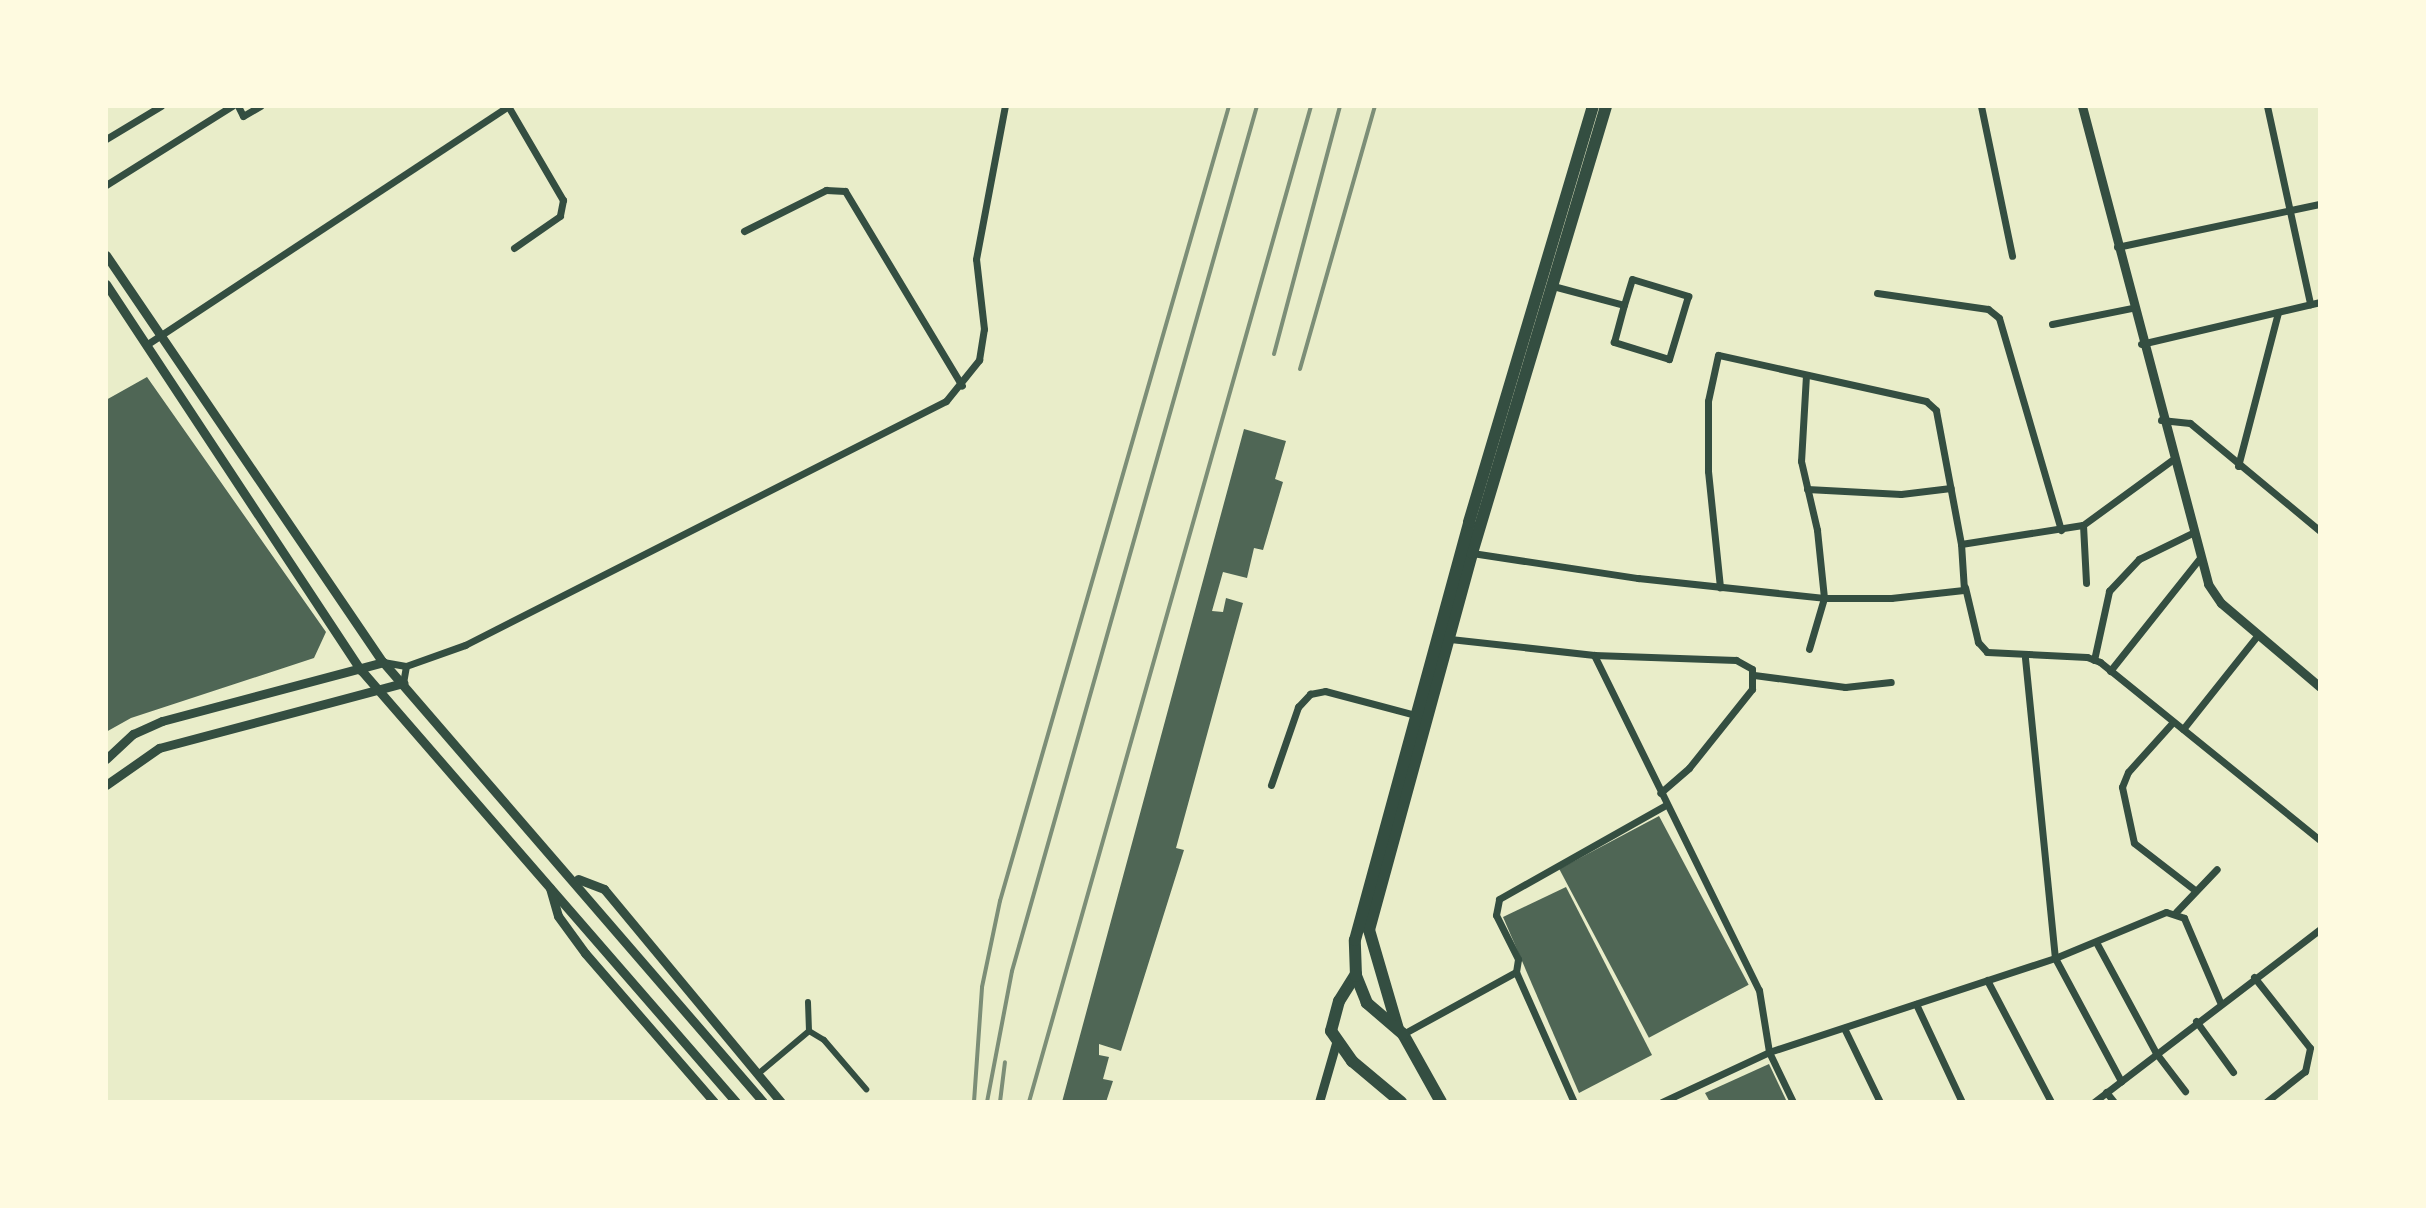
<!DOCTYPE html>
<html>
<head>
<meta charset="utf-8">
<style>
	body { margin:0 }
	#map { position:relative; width:2426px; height:1208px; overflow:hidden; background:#e9edc9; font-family:Manrope,sans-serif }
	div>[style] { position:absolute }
	.building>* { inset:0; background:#4f6655; transform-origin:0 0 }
	.pedestrian>* { height:6px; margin:-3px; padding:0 3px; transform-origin:3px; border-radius:3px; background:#344e41 }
	.minor>* { height:7px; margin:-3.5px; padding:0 3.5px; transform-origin:3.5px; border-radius:3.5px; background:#344e41 }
	.tertiary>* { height:9px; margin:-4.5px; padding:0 4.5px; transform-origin:4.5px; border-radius:4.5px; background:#344e41 }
	.primary>* { height:12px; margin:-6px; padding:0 6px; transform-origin:6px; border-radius:6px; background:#344e41 }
	.rail>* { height:4px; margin:-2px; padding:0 2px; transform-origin:2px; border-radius:2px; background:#7c8e77 }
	span { translate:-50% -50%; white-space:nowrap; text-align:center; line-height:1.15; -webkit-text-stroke:7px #fefae0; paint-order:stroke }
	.frame { position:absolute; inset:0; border:108px solid #fefae0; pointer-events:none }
</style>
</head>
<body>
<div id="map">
	<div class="building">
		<i style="clip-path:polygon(147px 377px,326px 632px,314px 658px,131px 718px,106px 732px,106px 400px)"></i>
		<i style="clip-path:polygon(1244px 429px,1286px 441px,1275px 479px,1283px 482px,1263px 550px,1254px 548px,1247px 578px,1223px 572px,1212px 611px,1223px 612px,1226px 598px,1243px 603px,1176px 848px,1184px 850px,1121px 1051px,1099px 1044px,1099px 1055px,1109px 1057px,1103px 1079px,1113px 1081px,1106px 1102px,1062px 1102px)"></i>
		<i style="left:1659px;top:816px;width:191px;height:113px;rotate:62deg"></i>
		<i style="clip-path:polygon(1566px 887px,1652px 1055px,1579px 1093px,1503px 917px)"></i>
		<i style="clip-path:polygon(1769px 1064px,1787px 1102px,1710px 1102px,1705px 1093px)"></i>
	</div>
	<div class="pedestrian">
		<i style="left:809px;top:1031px;width:17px;rotate:31deg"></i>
		<i style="left:824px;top:1040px;width:65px;rotate:49.4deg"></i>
		<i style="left:758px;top:1074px;width:67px;rotate:-40.1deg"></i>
		<i style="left:809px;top:1031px;width:29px;rotate:-92deg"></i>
	</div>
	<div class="minor">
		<i style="left:238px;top:106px;width:11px;rotate:63deg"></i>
		<i style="left:243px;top:116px;width:20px;rotate:-30deg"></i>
		<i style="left:1981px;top:106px;width:153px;rotate:78.3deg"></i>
		<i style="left:2267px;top:106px;width:203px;rotate:77.7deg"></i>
		<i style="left:106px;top:139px;width:64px;rotate:-31deg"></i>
		<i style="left:106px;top:185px;width:149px;rotate:-32.1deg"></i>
		<i style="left:744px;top:231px;width:92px;rotate:-26.6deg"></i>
		<i style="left:826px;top:190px;width:19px;rotate:3deg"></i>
		<i style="left:845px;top:191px;width:227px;rotate:59deg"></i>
		<i style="left:2117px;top:247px;width:208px;rotate:-12deg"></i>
		<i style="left:1553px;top:286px;width:73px;rotate:15deg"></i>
		<i style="left:1624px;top:305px;width:27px;rotate:-73deg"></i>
		<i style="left:1632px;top:279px;width:59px;rotate:16.9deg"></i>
		<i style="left:1688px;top:296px;width:66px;rotate:106.8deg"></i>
		<i style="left:1669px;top:359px;width:58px;rotate:-162.8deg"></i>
		<i style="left:1614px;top:342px;width:38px;rotate:-75deg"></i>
		<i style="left:1877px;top:293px;width:112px;rotate:8.2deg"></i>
		<i style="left:1988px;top:309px;width:14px;rotate:39deg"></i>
		<i style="left:1999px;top:318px;width:221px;rotate:73.7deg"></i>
		<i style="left:2052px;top:324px;width:82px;rotate:-11.3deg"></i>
		<i style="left:2141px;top:344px;width:184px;rotate:-13.2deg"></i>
		<i style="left:146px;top:345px;width:434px;rotate:-33.4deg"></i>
		<i style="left:508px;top:106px;width:109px;rotate:59.7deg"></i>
		<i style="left:563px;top:200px;width:16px;rotate:101deg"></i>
		<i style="left:560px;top:216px;width:56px;rotate:145.2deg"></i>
		<i style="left:1806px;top:375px;width:86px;rotate:93.3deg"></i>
		<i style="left:1801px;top:461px;width:71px;rotate:76.9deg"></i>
		<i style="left:1817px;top:530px;width:68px;rotate:84.1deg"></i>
		<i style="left:1824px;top:598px;width:53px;rotate:106.4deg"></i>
		<i style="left:2161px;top:420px;width:29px;rotate:6deg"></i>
		<i style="left:2190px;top:423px;width:169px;rotate:39.7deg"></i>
		<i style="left:2238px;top:466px;width:159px;rotate:-75.4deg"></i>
		<i style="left:1807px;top:489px;width:94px;rotate:3deg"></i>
		<i style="left:1901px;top:494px;width:50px;rotate:-6.8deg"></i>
		<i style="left:2083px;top:525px;width:58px;rotate:87deg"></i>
		<i style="left:1961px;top:544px;width:123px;rotate:-8.9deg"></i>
		<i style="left:2083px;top:525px;width:110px;rotate:-36.1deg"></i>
		<i style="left:1472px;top:553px;width:168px;rotate:8.6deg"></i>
		<i style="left:1638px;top:578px;width:187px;rotate:6.1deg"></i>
		<i style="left:1824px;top:598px;width:67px"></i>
		<i style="left:1891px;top:598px;width:73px;rotate:-6.3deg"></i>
		<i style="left:1964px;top:590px;width:46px;rotate:-93.7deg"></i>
		<i style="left:1961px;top:544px;width:136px;rotate:-100.6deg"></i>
		<i style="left:1936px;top:410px;width:13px;rotate:-138deg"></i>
		<i style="left:1926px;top:401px;width:213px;rotate:-167.5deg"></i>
		<i style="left:1718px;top:355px;width:47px;rotate:102.3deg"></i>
		<i style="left:1708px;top:401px;width:70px;rotate:90deg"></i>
		<i style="left:1708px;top:471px;width:117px;rotate:84.1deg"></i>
		<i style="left:1965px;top:587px;width:57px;rotate:76.7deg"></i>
		<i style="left:1978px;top:642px;width:13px;rotate:48deg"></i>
		<i style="left:1987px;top:652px;width:100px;rotate:2.9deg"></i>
		<i style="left:2087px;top:657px;width:14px;rotate:21deg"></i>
		<i style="left:2100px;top:662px;width:283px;rotate:39deg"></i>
		<i style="left:1450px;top:639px;width:145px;rotate:6.3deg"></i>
		<i style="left:1594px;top:655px;width:373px;rotate:63.8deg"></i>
		<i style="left:1759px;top:990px;width:63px;rotate:80.8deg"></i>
		<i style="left:1769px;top:1052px;width:55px;rotate:64.4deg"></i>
		<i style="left:1594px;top:655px;width:142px;rotate:2deg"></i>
		<i style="left:1736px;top:660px;width:18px;rotate:29deg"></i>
		<i style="left:1752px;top:669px;width:20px;rotate:90deg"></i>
		<i style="left:1752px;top:689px;width:101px;rotate:128.6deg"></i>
		<i style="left:1689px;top:768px;width:38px;rotate:139deg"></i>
		<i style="left:2025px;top:658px;width:301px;rotate:84.3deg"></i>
		<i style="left:2055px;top:958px;width:140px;rotate:61.8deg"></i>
		<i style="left:2094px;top:660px;width:71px;rotate:-77.7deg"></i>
		<i style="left:2109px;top:591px;width:44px;rotate:-46.8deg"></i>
		<i style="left:2139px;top:559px;width:59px;rotate:-26.1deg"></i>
		<i style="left:383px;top:662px;width:23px;rotate:10deg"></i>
		<i style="left:406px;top:666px;width:17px;rotate:100deg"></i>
		<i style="left:406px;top:666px;width:63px;rotate:-19.6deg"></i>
		<i style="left:465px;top:645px;width:539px;rotate:-26.9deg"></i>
		<i style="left:946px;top:401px;width:53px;rotate:-51.2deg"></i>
		<i style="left:979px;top:360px;width:31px;rotate:-81deg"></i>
		<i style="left:984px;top:329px;width:70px;rotate:-96.5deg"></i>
		<i style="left:976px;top:259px;width:156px;rotate:-79.3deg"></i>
		<i style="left:2110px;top:671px;width:143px;rotate:-51.5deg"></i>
		<i style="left:1754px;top:675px;width:92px;rotate:7.5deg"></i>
		<i style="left:1845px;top:687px;width:46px;rotate:-6.2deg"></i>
		<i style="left:2173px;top:722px;width:67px;rotate:132deg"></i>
		<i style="left:2128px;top:772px;width:16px;rotate:112deg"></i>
		<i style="left:2122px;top:787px;width:57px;rotate:77.9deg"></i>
		<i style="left:2134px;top:843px;width:78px;rotate:37.7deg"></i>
		<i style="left:2183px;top:729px;width:119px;rotate:-51.5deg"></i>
		<i style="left:1271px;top:785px;width:83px;rotate:-70.9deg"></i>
		<i style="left:1298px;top:707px;width:18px;rotate:-47deg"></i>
		<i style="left:1310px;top:694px;width:15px;rotate:-11deg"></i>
		<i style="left:1325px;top:691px;width:93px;rotate:14.9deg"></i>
		<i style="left:2176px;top:912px;width:59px;rotate:-46.4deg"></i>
		<i style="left:2096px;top:942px;width:126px;rotate:61.6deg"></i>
		<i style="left:2156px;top:1053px;width:48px;rotate:52.7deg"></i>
		<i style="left:1516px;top:972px;width:142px;rotate:66deg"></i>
		<i style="left:2254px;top:977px;width:90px;rotate:51.7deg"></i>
		<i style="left:2310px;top:1048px;width:24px;rotate:102deg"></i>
		<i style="left:2305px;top:1071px;width:50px;rotate:141.5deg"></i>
		<i style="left:1987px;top:980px;width:138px;rotate:62.3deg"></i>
		<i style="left:1916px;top:1004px;width:108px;rotate:64.9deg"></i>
		<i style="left:2196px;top:1021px;width:63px;rotate:54deg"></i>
		<i style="left:1844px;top:1028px;width:82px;rotate:64.1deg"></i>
		<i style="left:1403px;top:1034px;width:129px;rotate:-28.8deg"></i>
		<i style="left:1516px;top:972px;width:13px;rotate:-81deg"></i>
		<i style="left:1518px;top:959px;width:49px;rotate:-116.6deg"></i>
		<i style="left:1496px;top:915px;width:16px;rotate:-79deg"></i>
		<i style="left:1499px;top:899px;width:192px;rotate:-29.4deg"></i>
		<i style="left:2106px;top:1092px;width:13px;rotate:51deg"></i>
		<i style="left:1662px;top:1102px;width:118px;rotate:-25deg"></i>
		<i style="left:1769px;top:1052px;width:301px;rotate:-18.2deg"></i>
		<i style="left:2055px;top:958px;width:120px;rotate:-22.5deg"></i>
		<i style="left:2166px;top:912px;width:19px;rotate:18deg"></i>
		<i style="left:2184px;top:918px;width:91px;rotate:66.8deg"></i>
		<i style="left:2094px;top:1102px;width:285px;rotate:-37.4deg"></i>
	</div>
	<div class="tertiary">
		<i style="left:2082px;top:106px;width:494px;rotate:75.2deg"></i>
		<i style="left:2208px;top:584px;width:23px;rotate:56deg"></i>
		<i style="left:2221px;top:603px;width:130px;rotate:40.3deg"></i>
		<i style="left:106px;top:255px;width:492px;rotate:55.8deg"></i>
		<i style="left:383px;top:662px;width:581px;rotate:49.18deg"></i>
		<i style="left:106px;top:284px;width:463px;rotate:56.6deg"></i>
		<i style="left:361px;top:670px;width:572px;rotate:49.04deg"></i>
		<i style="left:106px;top:759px;width:37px;rotate:-43deg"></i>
		<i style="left:133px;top:734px;width:32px;rotate:-24deg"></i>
		<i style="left:162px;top:721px;width:229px;rotate:-14.9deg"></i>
		<i style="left:106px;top:785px;width:65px;rotate:-34.9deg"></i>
		<i style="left:159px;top:748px;width:253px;rotate:-14.9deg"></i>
		<i style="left:578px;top:879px;width:28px;rotate:21deg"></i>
		<i style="left:604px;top:889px;width:277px;rotate:50.3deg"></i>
		<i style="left:550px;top:888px;width:29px;rotate:74deg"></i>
		<i style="left:558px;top:916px;width:46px;rotate:53.9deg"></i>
		<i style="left:585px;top:953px;width:197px;rotate:49.1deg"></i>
		<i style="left:1319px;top:1102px;width:61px;rotate:-73.9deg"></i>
	</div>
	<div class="primary">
		<i style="left:1356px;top:974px;width:32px;rotate:122deg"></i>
		<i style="left:1339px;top:1001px;width:31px;rotate:105deg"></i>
		<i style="left:1331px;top:1031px;width:37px;rotate:55deg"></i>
		<i style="left:1352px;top:1061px;width:64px;rotate:39.9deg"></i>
		<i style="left:1398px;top:1029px;width:103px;rotate:-106.3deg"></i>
		<i style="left:1369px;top:930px;width:391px;rotate:-74.7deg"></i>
		<i style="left:1472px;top:553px;width:467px;rotate:-73.3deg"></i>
		<i style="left:1441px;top:1102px;width:78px;rotate:-119.2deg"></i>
		<i style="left:1403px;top:1034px;width:48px;rotate:-139.3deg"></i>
		<i style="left:1367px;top:1003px;width:29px;rotate:-112deg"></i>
		<i style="left:1356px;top:976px;width:36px;rotate:-92deg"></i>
		<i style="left:1355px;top:940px;width:433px;rotate:-74.7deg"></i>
		<i style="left:1469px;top:522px;width:434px;rotate:-73.4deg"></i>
	</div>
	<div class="rail">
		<i style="left:1274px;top:354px;width:257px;rotate:-75.1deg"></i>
		<i style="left:1300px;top:369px;width:273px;rotate:-74.1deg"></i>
		<i style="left:974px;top:1102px;width:115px;rotate:-86deg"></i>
		<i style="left:982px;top:987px;width:88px;rotate:-78.2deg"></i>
		<i style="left:1000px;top:901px;width:827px;rotate:-73.93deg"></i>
		<i style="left:987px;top:1102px;width:133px;rotate:-79.2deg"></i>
		<i style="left:1012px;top:971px;width:899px;rotate:-74.19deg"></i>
		<i style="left:1000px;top:1102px;width:40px;rotate:-82.9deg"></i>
		<i style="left:1029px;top:1102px;width:1035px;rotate:-74.19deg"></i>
	</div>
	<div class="frame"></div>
</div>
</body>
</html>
